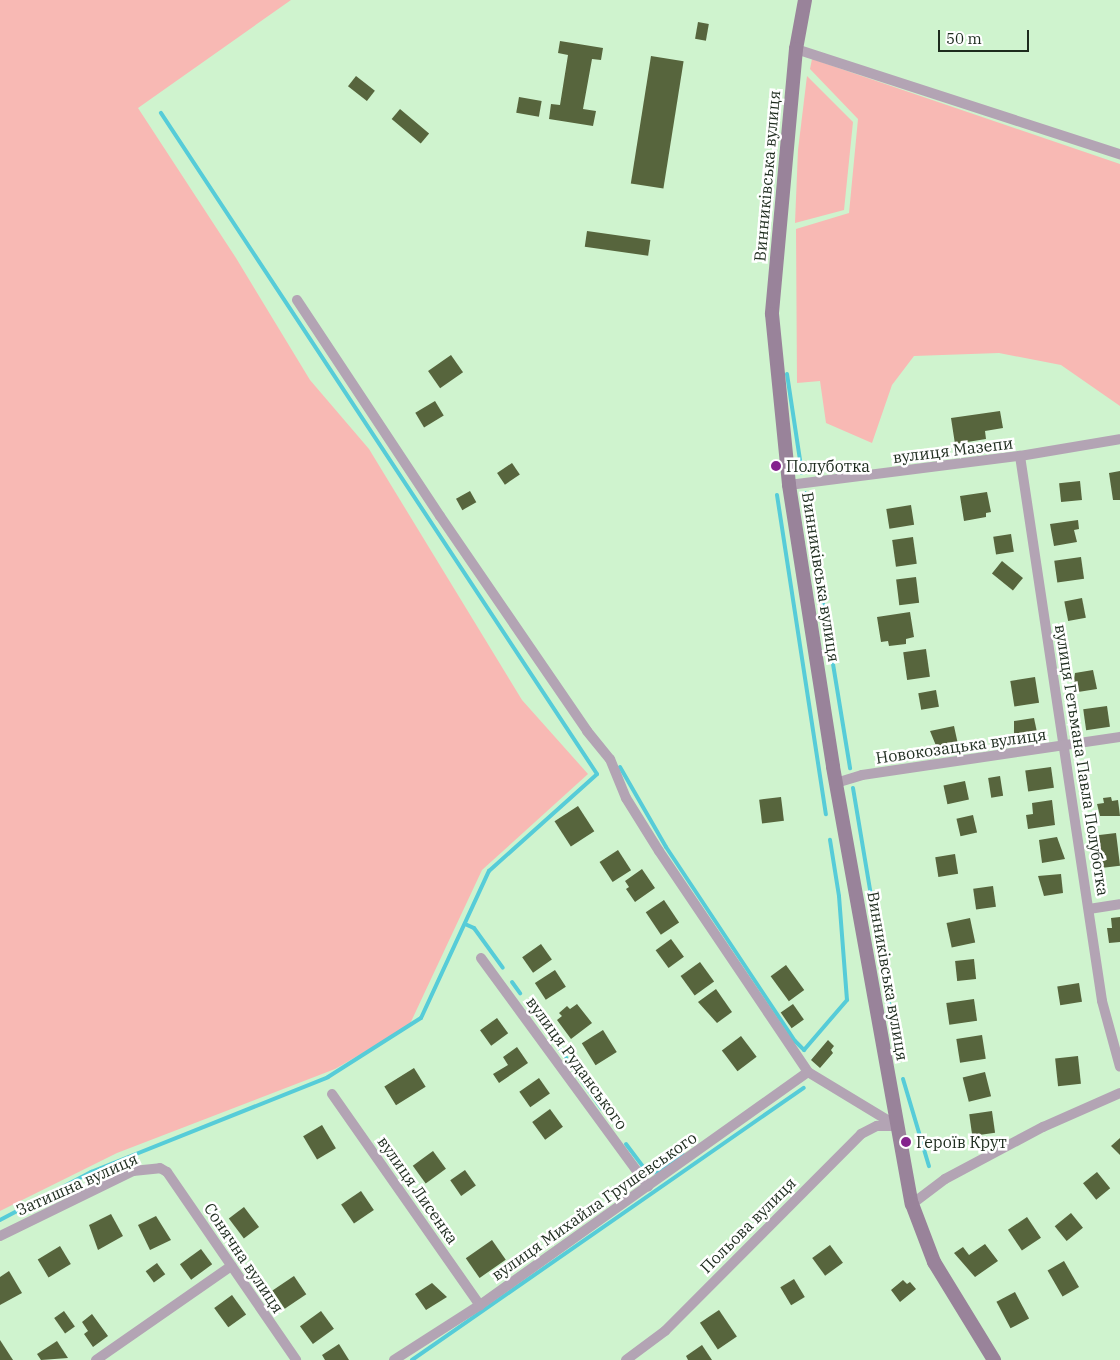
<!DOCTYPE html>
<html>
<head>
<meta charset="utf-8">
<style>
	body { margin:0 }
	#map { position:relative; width:1120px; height:1360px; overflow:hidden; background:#cff3ce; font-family:"IBM Plex Serif",serif }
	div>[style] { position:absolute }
	.green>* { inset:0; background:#f8b9b4 }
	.stream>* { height:4px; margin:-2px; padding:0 2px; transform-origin:2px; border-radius:2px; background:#56ccd8 }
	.building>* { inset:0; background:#57653d; transform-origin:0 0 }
	.street>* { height:10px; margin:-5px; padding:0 5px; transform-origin:5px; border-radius:5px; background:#b3a4b4 }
	.secondary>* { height:14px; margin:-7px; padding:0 7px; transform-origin:7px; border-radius:7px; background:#99839a }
	.dots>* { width:14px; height:14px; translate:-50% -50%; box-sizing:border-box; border:2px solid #fff; border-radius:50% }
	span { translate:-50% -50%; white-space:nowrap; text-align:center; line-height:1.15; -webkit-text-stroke:5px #fff; paint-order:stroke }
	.street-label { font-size:16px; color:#1d2b1d }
	.poi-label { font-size:16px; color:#1d2b1d }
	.left { translate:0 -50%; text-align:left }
	.scale { position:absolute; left:938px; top:30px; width:91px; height:22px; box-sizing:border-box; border:2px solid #1d2b1d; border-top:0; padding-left:6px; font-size:15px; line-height:18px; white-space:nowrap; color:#1d2b1d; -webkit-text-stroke:4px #fff; paint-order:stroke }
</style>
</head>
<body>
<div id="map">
	<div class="green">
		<i style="clip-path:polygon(0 0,291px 0,138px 108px,236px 258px,310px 380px,369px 449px,522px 700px,588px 774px,482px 870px,409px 1026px,335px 1069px,117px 1153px,0 1211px)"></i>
		<i style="clip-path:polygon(812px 59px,1120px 164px,1120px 406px,1061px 365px,999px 353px,914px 356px,892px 385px,872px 443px,826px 423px,820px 381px,797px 383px,796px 229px,849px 213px,858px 119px,810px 69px)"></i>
		<i style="clip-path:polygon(807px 76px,853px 122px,844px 210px,795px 223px,798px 150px)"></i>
	</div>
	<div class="stream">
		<i style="left:787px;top:374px;width:100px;rotate:81.4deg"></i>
		<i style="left:805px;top:493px;width:279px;rotate:80.7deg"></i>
		<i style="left:777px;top:495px;width:323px;rotate:81.3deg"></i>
		<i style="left:620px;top:767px;width:92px;rotate:60.1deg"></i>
		<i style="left:666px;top:847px;width:233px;rotate:56.4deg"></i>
		<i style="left:795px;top:1041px;width:13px;rotate:45deg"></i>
		<i style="left:804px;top:1050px;width:66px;rotate:-49.3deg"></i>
		<i style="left:847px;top:1000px;width:104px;rotate:-94.4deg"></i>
		<i style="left:839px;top:896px;width:57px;rotate:-99.1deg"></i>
		<i style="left:853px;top:788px;width:254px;rotate:80.5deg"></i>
		<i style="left:465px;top:924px;width:10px;rotate:24deg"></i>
		<i style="left:474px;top:928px;width:49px;rotate:54.1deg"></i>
		<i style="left:512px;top:982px;width:14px;rotate:54deg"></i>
		<i style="left:529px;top:1006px;width:28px;rotate:55deg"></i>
		<i style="left:551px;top:1037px;width:26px;rotate:54deg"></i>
		<i style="left:573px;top:1068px;width:50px;rotate:54.7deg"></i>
		<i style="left:903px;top:1079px;width:91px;rotate:73.4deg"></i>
		<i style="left:626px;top:1144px;width:38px;rotate:53deg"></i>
		<i style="left:649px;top:1174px;width:14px;rotate:-17deg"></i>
		<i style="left:662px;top:1170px;width:26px;rotate:-37deg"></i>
		<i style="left:0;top:1220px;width:103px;rotate:-27.8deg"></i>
		<i style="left:91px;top:1172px;width:255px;rotate:-21.8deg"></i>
		<i style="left:328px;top:1077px;width:110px;rotate:-32.4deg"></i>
		<i style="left:421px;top:1018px;width:162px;rotate:-65.2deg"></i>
		<i style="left:489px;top:871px;width:145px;rotate:-41.9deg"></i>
		<i style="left:597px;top:774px;width:792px;rotate:-123.41deg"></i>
		<i style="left:412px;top:1360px;width:477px;rotate:-34.8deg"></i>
	</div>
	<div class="building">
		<i style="left:698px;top:22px;width:11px;height:17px;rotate:10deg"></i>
		<i style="clip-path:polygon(560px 41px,603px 48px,601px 60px,592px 59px,583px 109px,596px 111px,593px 126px,549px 119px,551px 104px,560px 105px,568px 55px,558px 53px)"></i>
		<i style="left:651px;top:56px;width:33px;height:129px;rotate:9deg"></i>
		<i style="left:356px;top:76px;width:24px;height:13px;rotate:38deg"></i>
		<i style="left:519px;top:97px;width:23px;height:16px;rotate:10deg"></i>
		<i style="left:400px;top:109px;width:38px;height:13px;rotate:40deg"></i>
		<i style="left:587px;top:231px;width:64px;height:16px;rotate:8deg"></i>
		<i style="left:451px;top:355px;width:21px;height:28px;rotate:55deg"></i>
		<i style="left:435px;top:401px;width:17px;height:23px;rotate:59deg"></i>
		<i style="clip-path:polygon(1000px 411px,1003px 428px,985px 431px,986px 439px,955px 444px,951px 418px)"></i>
		<i style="left:512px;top:463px;width:14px;height:18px;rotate:56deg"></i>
		<i style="clip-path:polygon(1120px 471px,1120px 500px,1113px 500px,1109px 473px)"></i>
		<i style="left:1080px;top:481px;width:19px;height:21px;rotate:84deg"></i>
		<i style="left:470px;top:491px;width:13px;height:16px;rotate:61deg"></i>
		<i style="clip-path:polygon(987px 492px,991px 512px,986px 513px,986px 517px,964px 521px,960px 496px)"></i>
		<i style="left:911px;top:505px;width:20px;height:25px;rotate:81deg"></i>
		<i style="clip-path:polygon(1078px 520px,1079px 529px,1074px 530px,1077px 542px,1054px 546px,1050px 524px)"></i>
		<i style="left:1011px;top:534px;width:18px;height:18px;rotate:81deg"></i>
		<i style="left:913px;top:537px;width:27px;height:21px;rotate:82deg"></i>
		<i style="left:1081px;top:557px;width:22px;height:27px;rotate:82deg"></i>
		<i style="left:1002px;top:561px;width:27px;height:16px;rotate:39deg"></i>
		<i style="left:916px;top:577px;width:26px;height:20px;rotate:83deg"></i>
		<i style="left:1082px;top:598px;width:20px;height:18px;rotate:79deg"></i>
		<i style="clip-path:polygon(910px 612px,914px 637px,906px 639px,906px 644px,889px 646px,888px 641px,881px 642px,877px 617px)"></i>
		<i style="left:926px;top:649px;width:28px;height:23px;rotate:82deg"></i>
		<i style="clip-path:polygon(1093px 670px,1097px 689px,1078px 692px,1074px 681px,1075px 673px)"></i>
		<i style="left:1035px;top:677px;width:26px;height:25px;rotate:81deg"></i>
		<i style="left:936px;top:690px;width:17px;height:18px;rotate:80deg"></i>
		<i style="left:1107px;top:706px;width:21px;height:24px;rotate:82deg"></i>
		<i style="clip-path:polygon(1034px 718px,1038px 737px,1018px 741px,1014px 735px,1014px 721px)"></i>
		<i style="clip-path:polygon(954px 726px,959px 749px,939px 753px,930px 731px)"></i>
		<i style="left:1051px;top:767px;width:21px;height:26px;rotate:82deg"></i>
		<i style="left:1000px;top:776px;width:20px;height:12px;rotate:81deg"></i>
		<i style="left:965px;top:781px;width:19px;height:22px;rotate:78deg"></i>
		<i style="left:781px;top:797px;width:24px;height:22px;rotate:83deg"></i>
		<i style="clip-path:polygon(1111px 797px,1112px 801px,1118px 800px,1120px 816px,1100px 816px,1097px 804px,1104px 803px,1103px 798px)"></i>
		<i style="clip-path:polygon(1052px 800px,1055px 825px,1028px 829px,1026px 815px,1033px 814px,1032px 803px)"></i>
		<i style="left:578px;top:806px;width:30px;height:28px;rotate:57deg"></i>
		<i style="left:973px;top:815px;width:18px;height:17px;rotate:77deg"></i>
		<i style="left:1116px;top:833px;width:33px;height:21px;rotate:83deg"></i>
		<i style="clip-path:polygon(1057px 837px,1065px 859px,1042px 863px,1039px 840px)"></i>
		<i style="left:618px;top:850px;width:24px;height:22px;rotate:57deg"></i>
		<i style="left:955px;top:854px;width:20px;height:20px;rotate:81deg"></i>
		<i style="clip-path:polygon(642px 869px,655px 888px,635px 902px,626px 889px,629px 887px,625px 881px)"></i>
		<i style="clip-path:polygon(1061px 874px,1063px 893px,1044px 896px,1038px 876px)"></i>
		<i style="left:993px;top:886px;width:21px;height:20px;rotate:82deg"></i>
		<i style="left:664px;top:900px;width:27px;height:22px;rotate:56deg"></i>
		<i style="clip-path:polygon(1120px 917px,1120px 942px,1109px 943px,1107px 928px,1112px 928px,1111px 918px)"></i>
		<i style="left:970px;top:918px;width:25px;height:24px;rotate:78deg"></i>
		<i style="left:671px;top:939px;width:22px;height:19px;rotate:54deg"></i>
		<i style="left:541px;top:944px;width:19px;height:23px;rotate:55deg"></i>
		<i style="left:974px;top:959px;width:20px;height:19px;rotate:84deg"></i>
		<i style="left:700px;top:962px;width:24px;height:24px;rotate:54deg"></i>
		<i style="left:786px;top:965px;width:31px;height:19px;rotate:54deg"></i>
		<i style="left:555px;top:970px;width:20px;height:24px;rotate:57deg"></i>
		<i style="left:1079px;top:983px;width:19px;height:22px;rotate:81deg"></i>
		<i style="clip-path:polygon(716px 989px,732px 1012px,717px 1023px,698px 1002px)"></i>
		<i style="left:974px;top:999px;width:22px;height:28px;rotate:82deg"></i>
		<i style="clip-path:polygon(577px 1004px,592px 1023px,571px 1039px,557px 1020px,562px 1016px,559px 1013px,567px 1006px,570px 1009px)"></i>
		<i style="left:793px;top:1004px;width:19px;height:15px;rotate:55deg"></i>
		<i style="left:497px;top:1018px;width:19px;height:21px;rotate:54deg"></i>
		<i style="left:603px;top:1030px;width:26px;height:25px;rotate:58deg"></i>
		<i style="left:982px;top:1035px;width:24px;height:26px;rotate:81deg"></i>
		<i style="left:741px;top:1036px;width:26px;height:24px;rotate:53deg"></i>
		<i style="clip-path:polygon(828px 1040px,834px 1046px,831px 1050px,833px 1053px,820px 1068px,811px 1060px)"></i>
		<i style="clip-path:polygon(517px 1047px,528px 1063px,499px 1083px,493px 1074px,508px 1065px,503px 1057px)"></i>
		<i style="left:1078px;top:1056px;width:28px;height:23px;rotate:84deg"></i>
		<i style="left:414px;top:1068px;width:22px;height:35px;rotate:58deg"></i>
		<i style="left:985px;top:1072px;width:25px;height:23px;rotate:76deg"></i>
		<i style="left:539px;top:1078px;width:19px;height:24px;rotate:55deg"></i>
		<i style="left:550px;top:1109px;width:22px;height:22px;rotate:54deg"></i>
		<i style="left:992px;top:1111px;width:22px;height:23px;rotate:82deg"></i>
		<i style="left:322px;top:1125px;width:27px;height:22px;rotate:59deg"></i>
		<i style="clip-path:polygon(1120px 1138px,1120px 1155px,1111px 1146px)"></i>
		<i style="left:433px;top:1151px;width:22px;height:25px;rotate:54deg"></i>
		<i style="left:465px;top:1170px;width:19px;height:18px;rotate:55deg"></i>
		<i style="left:1097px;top:1172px;width:21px;height:18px;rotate:51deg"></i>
		<i style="left:361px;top:1191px;width:23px;height:24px;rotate:56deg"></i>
		<i style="left:244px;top:1207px;width:25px;height:19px;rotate:53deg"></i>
		<i style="left:1071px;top:1213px;width:19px;height:21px;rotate:51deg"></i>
		<i style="clip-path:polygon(111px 1214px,123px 1236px,98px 1250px,89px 1225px)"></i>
		<i style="clip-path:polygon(156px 1216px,171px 1240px,150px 1250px,138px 1225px)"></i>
		<i style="left:1027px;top:1217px;width:25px;height:23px;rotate:56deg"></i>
		<i style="left:492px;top:1240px;width:24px;height:32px;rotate:55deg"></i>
		<i style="clip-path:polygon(985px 1244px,998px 1261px,975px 1277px,954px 1253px,963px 1247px,969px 1255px)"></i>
		<i style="left:830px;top:1245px;width:22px;height:22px;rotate:54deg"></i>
		<i style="left:60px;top:1246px;width:21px;height:26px;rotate:59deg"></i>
		<i style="left:201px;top:1249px;width:19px;height:26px;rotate:54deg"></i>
		<i style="left:1064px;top:1261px;width:30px;height:19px;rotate:60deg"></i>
		<i style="left:157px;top:1263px;width:14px;height:14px;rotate:54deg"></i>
		<i style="clip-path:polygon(9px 1271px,22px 1293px,0 1305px,0 1277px)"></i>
		<i style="left:294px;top:1276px;width:22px;height:26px;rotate:56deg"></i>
		<i style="left:794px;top:1279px;width:21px;height:16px;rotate:59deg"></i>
		<i style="clip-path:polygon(903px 1280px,907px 1284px,910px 1282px,916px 1289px,900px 1302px,891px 1290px)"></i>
		<i style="clip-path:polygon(432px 1283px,447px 1297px,426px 1310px,415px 1294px)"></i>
		<i style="left:1015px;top:1292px;width:30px;height:21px;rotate:62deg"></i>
		<i style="left:232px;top:1295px;width:24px;height:22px;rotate:54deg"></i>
		<i style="left:719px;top:1310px;width:32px;height:23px;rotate:56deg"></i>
		<i style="left:64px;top:1311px;width:19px;height:12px;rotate:55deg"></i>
		<i style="left:321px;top:1311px;width:22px;height:26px;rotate:54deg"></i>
		<i style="clip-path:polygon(92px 1314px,108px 1336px,93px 1347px,84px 1334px,88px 1331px,82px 1322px)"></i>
		<i style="clip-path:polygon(0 1340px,13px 1360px,0 1360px)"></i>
		<i style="clip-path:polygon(57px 1341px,68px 1358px,41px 1360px,37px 1354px)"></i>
		<i style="clip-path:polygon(339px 1344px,349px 1360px,325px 1360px,322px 1355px)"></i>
		<i style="clip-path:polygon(702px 1345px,712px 1360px,688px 1360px,686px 1356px)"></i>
	</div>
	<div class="street">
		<i style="left:796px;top:49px;width:341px;rotate:18deg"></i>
		<i style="left:297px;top:300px;width:259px;rotate:56.5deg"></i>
		<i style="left:440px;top:516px;width:260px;rotate:55.6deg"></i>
		<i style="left:587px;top:731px;width:36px;rotate:51deg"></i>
		<i style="left:610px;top:759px;width:42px;rotate:67.7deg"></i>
		<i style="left:626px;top:798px;width:62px;rotate:58.1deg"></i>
		<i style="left:659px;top:851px;width:267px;rotate:56deg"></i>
		<i style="left:808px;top:1072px;width:104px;rotate:31.2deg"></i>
		<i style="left:1020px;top:456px;width:551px;rotate:81.44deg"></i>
		<i style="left:1102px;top:1001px;width:68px;rotate:74.7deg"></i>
		<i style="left:789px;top:485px;width:233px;rotate:-7.2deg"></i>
		<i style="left:1020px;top:456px;width:101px;rotate:-9.6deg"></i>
		<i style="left:836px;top:783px;width:27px;rotate:-17deg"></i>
		<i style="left:862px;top:775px;width:261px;rotate:-8.4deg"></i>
		<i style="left:1089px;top:909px;width:31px;rotate:-9deg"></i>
		<i style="left:481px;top:958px;width:283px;rotate:53.8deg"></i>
		<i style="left:332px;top:1094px;width:258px;rotate:55deg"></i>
		<i style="left:912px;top:1204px;width:41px;rotate:-37.1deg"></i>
		<i style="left:945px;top:1179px;width:111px;rotate:-28deg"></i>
		<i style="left:1043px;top:1127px;width:84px;rotate:-23.8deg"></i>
		<i style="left:0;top:1236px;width:148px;rotate:-26deg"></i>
		<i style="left:133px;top:1171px;width:27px;rotate:-6deg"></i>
		<i style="left:160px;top:1168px;width:8px;rotate:30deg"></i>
		<i style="left:167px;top:1172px;width:228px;rotate:55.5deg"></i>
		<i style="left:96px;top:1360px;width:165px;rotate:-34.8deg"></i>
		<i style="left:394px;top:1360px;width:102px;rotate:-32.6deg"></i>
		<i style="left:480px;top:1305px;width:402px;rotate:-35.4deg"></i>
		<i style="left:626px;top:1360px;width:49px;rotate:-36.6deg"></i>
		<i style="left:665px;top:1331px;width:278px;rotate:-45.1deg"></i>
		<i style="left:861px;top:1134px;width:18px;rotate:-27deg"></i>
		<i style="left:877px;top:1126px;width:19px"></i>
	</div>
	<div class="secondary">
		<i style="left:805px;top:0;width:50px;rotate:100.4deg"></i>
		<i style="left:796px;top:49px;width:266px;rotate:95.2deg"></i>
		<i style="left:772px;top:314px;width:172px;rotate:84.3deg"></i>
		<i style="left:789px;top:485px;width:285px;rotate:81.1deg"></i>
		<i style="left:833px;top:767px;width:444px;rotate:79.8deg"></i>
		<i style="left:912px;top:1204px;width:62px;rotate:69.2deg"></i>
		<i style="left:934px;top:1262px;width:115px;rotate:58.5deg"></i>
	</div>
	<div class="dots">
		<i style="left:776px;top:466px;background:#84238d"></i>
		<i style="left:906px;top:1142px;background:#84238d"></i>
	</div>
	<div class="street-label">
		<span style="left:767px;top:176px;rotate:-85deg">Винниківська вулиця</span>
		<span style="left:953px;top:450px;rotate:-7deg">вулиця Мазепи</span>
		<span style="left:821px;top:577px;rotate:81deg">Винниківська вулиця</span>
		<span style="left:961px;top:746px;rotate:-8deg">Новокозацька вулиця</span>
		<span style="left:1082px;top:760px;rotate:81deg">вулиця Гетьмана Павла Полуботка</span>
		<span style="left:888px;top:976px;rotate:80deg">Винниківська вулиця</span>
		<span style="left:577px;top:1063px;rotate:54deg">вулиця Руданського</span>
		<span style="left:77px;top:1184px;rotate:-24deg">Затишна вулиця</span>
		<span style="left:418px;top:1190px;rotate:55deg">вулиця Лисенка</span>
		<span style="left:594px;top:1206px;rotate:-35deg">вулиця Михайла Грушевського</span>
		<span style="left:748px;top:1225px;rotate:-45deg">Польова вулиця</span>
		<span style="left:244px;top:1258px;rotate:56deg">Сонячна вулиця</span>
	</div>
	<div class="poi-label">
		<span class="left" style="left:786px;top:466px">Полуботка</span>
		<span class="left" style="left:916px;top:1142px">Героїв Крут</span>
	</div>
	<div class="scale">50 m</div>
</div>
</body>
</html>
